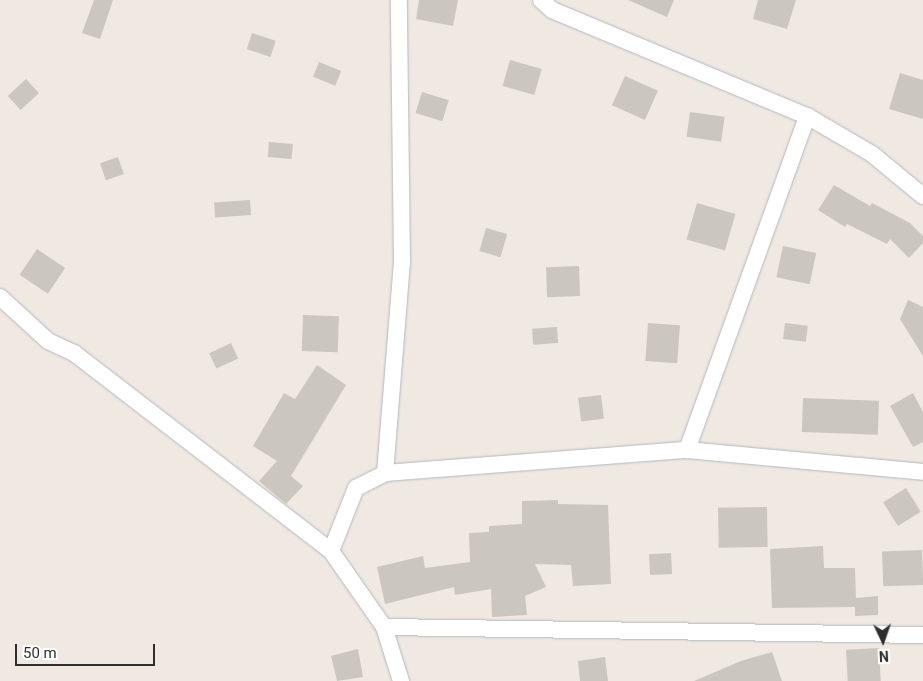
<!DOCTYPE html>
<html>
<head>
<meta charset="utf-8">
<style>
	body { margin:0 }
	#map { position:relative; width:923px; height:681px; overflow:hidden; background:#efe9e1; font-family:Roboto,sans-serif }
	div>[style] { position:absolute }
	.building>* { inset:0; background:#cbc7bf; transform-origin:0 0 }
	.roads { filter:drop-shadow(0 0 1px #b4b7c1) drop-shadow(0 0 1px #b4b7c1) }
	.minor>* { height:16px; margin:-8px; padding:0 8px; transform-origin:8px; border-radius:8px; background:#fff }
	span { translate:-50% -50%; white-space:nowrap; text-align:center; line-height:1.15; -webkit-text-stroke:4px #fff; paint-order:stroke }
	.north { position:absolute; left:858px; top:616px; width:50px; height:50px; -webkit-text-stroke:4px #fff; paint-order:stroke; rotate:177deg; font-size:14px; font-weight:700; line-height:20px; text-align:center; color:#2e2e2e }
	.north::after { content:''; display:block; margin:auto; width:18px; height:22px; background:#2e2e2e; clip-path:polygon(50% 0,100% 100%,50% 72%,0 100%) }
	.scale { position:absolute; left:15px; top:644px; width:140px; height:22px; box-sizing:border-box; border:2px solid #2e2e2e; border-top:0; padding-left:6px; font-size:15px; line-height:18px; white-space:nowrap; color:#2e2e2e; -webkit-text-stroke:4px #fff; paint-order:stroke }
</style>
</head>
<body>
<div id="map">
	<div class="building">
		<i style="clip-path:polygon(94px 0,113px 0,100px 39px,82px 33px)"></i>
		<i style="clip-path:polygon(419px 0,458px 0,453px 26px,416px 19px)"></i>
		<i style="clip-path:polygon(628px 0,674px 0,667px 17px)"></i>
		<i style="clip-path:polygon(758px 0,796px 0,787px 29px,753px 19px)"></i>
		<i style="left:252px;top:33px;width:25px;height:17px;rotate:18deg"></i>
		<i style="left:510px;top:60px;width:33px;height:27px;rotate:16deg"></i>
		<i style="left:319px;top:62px;width:24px;height:16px;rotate:22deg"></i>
		<i style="clip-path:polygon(900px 73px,923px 80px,923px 119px,889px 109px)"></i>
		<i style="left:625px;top:76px;width:36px;height:32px;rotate:24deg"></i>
		<i style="left:26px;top:79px;width:19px;height:25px;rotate:47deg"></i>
		<i style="left:422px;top:92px;width:28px;height:22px;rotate:17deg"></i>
		<i style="left:690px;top:112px;width:35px;height:25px;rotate:8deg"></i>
		<i style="left:269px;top:142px;width:24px;height:15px;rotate:5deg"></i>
		<i style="left:118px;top:157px;width:18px;height:19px;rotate:71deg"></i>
		<i style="clip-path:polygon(834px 185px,870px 206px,872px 203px,910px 223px,923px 236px,923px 243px,909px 258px,890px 239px,887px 244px,847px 224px,845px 227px,818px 210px)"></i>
		<i style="left:250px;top:200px;width:15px;height:36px;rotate:86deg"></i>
		<i style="left:697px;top:203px;width:40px;height:38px;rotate:16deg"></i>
		<i style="left:486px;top:228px;width:22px;height:24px;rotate:16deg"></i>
		<i style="left:783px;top:246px;width:34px;height:32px;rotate:12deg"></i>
		<i style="left:37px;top:249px;width:34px;height:31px;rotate:34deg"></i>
		<i style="left:579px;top:266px;width:30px;height:33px;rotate:88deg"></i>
		<i style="clip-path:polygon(908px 300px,923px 307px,923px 356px,900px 319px)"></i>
		<i style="left:303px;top:315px;width:36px;height:36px;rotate:2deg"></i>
		<i style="left:648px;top:323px;width:32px;height:38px;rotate:4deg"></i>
		<i style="left:785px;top:323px;width:23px;height:16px;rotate:7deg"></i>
		<i style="left:557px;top:327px;width:16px;height:25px;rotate:86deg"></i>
		<i style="left:231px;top:343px;width:17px;height:24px;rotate:65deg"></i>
		<i style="clip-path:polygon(317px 365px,346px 385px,291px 476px,303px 486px,286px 504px,259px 481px,277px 461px,253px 446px,284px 393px,295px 399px)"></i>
		<i style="clip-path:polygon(913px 393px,923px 412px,923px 442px,913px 447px,890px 406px)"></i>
		<i style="left:601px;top:395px;width:24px;height:23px;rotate:83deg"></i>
		<i style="left:803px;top:398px;width:76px;height:34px;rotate:2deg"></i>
		<i style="left:906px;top:488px;width:28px;height:27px;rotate:58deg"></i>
		<i style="clip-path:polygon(558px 500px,558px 504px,608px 505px,611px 584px,573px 586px,571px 565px,535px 564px,546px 587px,525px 596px,527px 615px,492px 617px,491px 589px,455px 595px,454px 587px,385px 604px,377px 567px,423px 556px,425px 568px,470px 562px,469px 533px,489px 532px,489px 526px,522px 524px,522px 501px)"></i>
		<i style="left:767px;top:507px;width:40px;height:49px;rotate:89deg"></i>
		<i style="clip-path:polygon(823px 546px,824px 568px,855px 568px,856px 598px,878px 596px,878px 615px,855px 616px,855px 607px,772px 608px,770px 549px)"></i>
		<i style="left:922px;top:550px;width:35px;height:40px;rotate:88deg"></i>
		<i style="left:671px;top:553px;width:21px;height:22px;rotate:87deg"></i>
		<i style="left:879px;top:648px;width:33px;height:33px;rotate:87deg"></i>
		<i style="clip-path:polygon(358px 649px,363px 677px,337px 681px,331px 656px)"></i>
		<i style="clip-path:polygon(772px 652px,782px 681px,694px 681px,741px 661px)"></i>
		<i style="clip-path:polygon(605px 657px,608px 681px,580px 681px,578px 661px)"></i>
	</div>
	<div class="roads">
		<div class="minor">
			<i style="left:541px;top:0;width:15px;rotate:42deg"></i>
			<i style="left:552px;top:10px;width:276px;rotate:22.6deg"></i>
			<i style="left:807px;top:116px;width:75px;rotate:30.3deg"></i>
			<i style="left:872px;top:154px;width:66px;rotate:39.5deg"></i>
			<i style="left:0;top:297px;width:65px;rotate:42.5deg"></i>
			<i style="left:48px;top:341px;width:29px;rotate:25deg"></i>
			<i style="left:74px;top:353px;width:324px;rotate:37.6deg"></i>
			<i style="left:331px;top:551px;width:93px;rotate:55.1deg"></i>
			<i style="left:384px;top:627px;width:539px;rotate:0.85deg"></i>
			<i style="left:687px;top:450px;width:355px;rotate:-70.2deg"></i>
			<i style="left:385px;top:473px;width:211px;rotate:-85.4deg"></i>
			<i style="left:402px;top:263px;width:263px;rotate:-90.7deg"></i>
			<i style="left:331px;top:551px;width:68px;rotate:-68.4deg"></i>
			<i style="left:356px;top:488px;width:33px;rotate:-27deg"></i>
			<i style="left:385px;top:473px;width:303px;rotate:-4.4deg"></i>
			<i style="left:687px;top:450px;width:237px;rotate:5.3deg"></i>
			<i style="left:384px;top:627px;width:57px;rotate:72.5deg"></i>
		</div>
	</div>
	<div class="north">N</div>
	<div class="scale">50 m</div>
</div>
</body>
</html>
